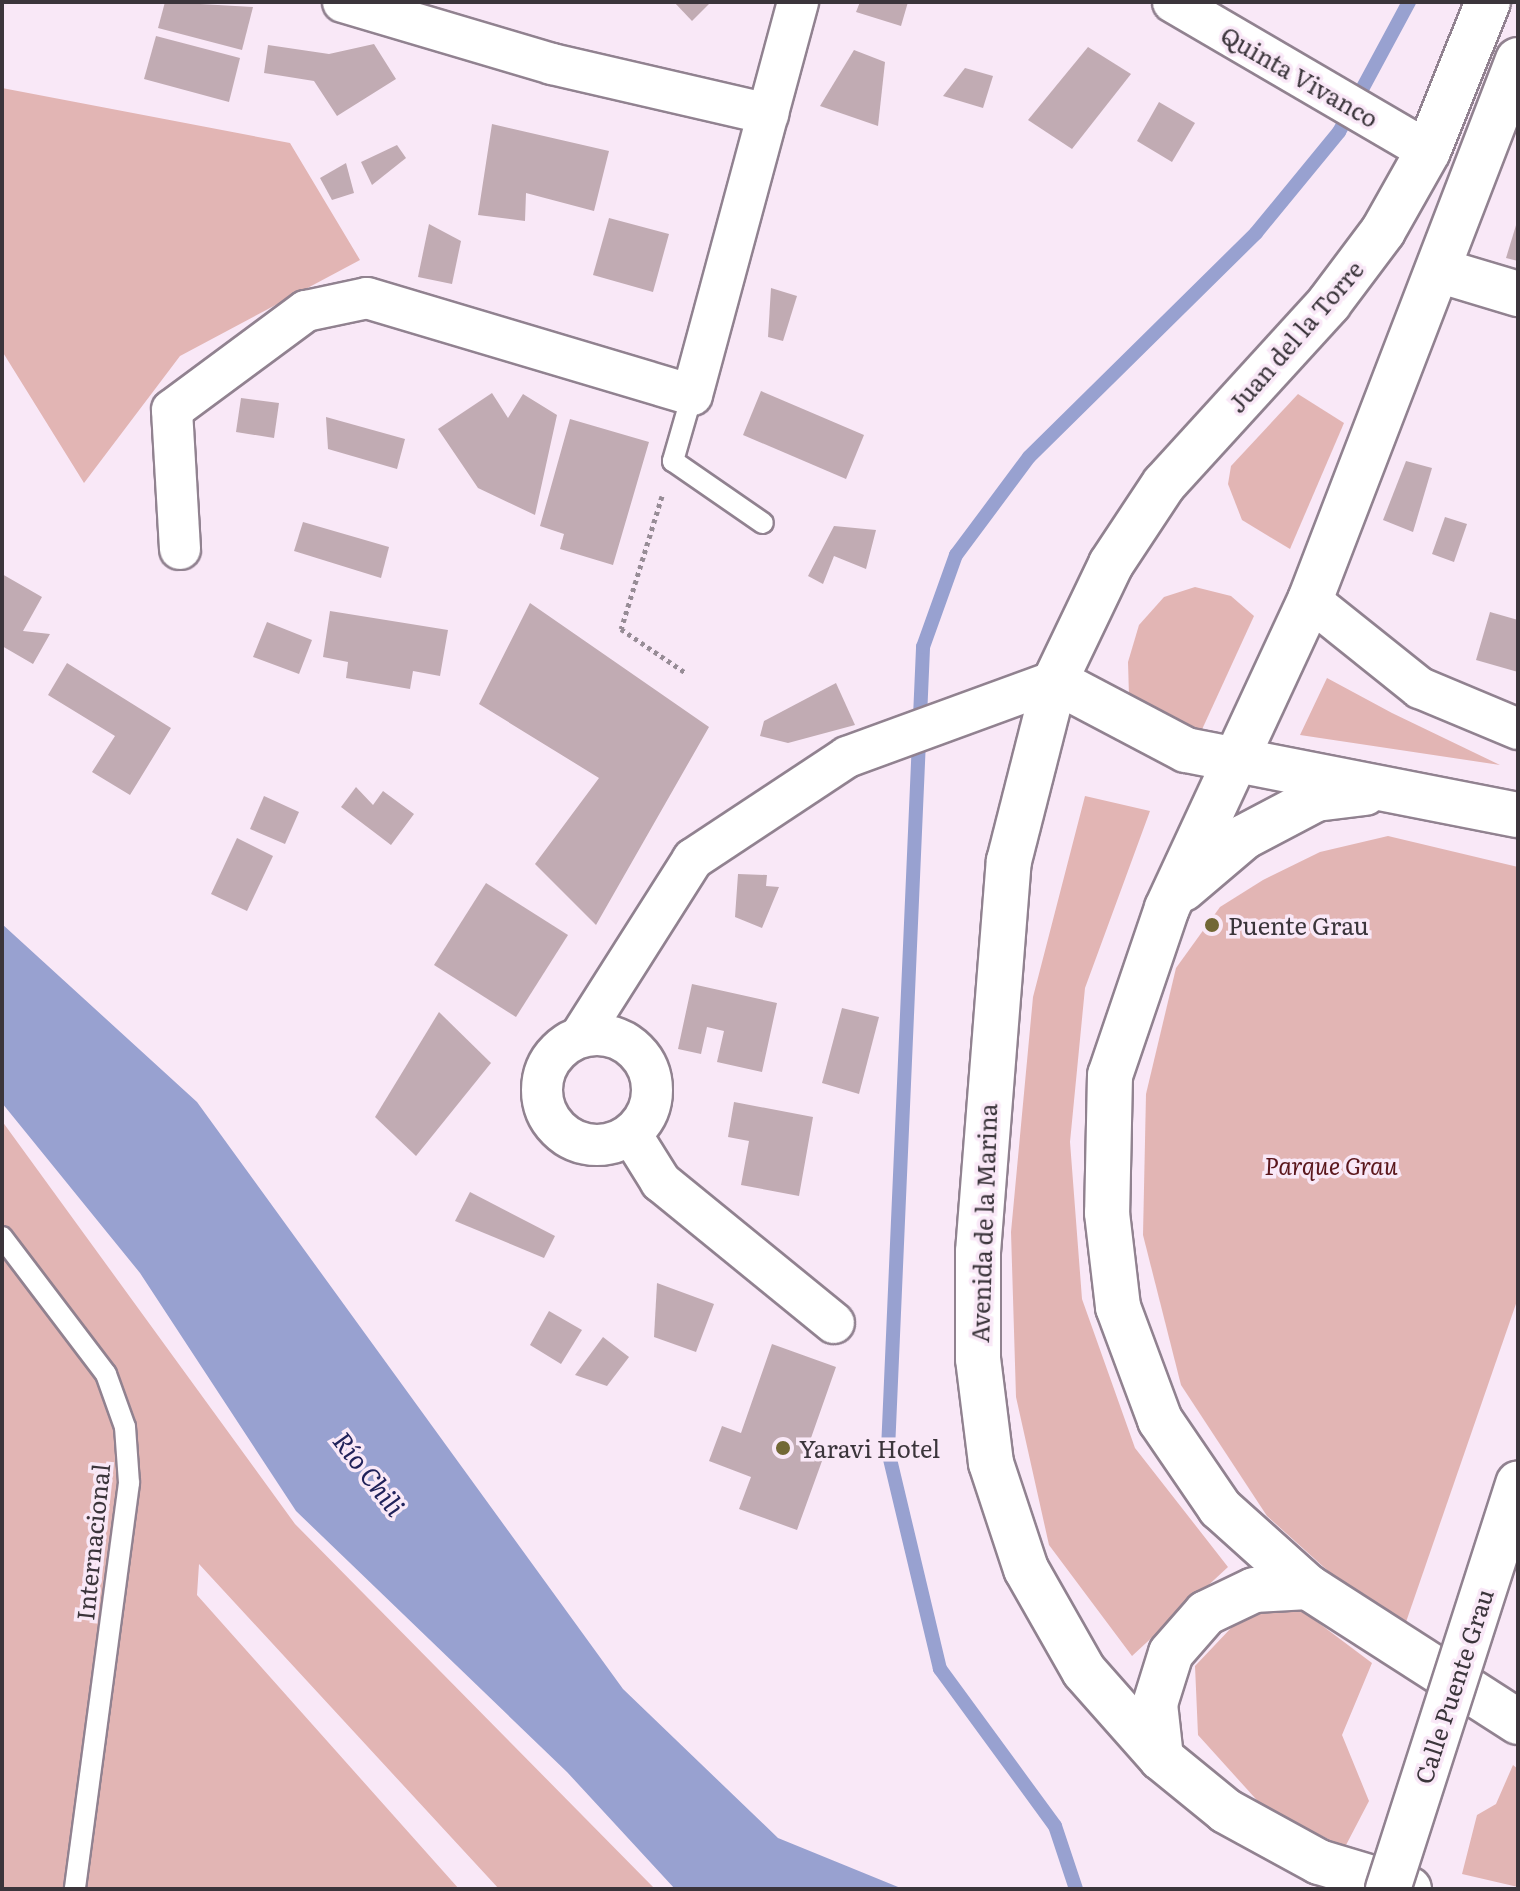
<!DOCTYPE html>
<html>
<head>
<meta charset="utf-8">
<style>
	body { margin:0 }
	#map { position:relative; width:1520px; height:1891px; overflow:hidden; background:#f9e8f7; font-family:Literata,serif }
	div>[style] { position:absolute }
	.green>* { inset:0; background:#e2b5b4 }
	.water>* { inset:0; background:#98a1d0 }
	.stream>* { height:14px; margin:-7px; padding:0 7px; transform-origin:7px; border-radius:7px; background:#98a1d0 }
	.building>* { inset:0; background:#c1abb3 }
	.path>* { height:5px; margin-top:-2.5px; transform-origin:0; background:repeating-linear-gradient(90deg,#978c96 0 4px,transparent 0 8px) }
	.roads { filter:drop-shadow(2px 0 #918290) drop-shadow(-2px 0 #918290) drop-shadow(0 2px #918290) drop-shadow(0 -2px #918290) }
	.lane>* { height:20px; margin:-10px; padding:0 10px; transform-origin:10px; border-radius:10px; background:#fff }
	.street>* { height:40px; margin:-20px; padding:0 20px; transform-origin:20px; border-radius:20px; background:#fff }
	.street>.ring { margin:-20px; padding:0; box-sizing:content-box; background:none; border:40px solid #fff; border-radius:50% }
	.secondary>* { height:44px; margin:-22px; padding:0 22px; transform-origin:22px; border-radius:22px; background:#fff }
	.primary>* { height:44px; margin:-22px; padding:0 22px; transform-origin:22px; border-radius:22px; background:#fff }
	.bridges { filter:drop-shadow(2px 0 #918290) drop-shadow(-2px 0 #918290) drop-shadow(0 2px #918290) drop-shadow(0 -2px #918290) }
	.primary-bridge>* { height:44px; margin:-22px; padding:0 22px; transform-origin:22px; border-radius:22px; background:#fff }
	.dots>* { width:22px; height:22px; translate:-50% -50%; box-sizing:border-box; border:4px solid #f9e8f7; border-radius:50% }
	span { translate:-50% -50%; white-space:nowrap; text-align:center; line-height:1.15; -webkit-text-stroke:7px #f9e8f7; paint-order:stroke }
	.street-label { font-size:24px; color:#3b353b }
	.poi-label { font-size:24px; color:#3b353b }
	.left { translate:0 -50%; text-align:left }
	.park-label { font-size:24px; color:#5b171c; font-style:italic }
	.water-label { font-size:26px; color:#20225a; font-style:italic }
	.frame { position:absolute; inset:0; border:4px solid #3b353b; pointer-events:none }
</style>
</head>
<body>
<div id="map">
	<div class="green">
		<div style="clip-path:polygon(2px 88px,290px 143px,360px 260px,180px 356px,84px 483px,2px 351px)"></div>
		<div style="clip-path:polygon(1298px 394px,1344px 423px,1290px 549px,1242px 520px,1228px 484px,1231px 466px)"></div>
		<div style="clip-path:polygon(1195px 587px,1231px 596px,1254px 616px,1199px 736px,1129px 696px,1128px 662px,1139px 625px,1164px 597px)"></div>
		<div style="clip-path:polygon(1327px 678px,1392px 713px,1500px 765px,1300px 735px)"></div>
		<div style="clip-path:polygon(1085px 796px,1150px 811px,1085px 988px,1070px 1142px,1082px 1299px,1135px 1448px,1228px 1567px,1132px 1656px,1049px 1545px,1016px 1397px,1011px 1232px,1033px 997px)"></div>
		<div style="clip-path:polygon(1388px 836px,1518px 867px,1518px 1298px,1406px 1622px,1347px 1588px,1267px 1516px,1181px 1385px,1143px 1235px,1146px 1094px,1176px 968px,1220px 907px,1263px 880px,1320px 852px)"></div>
		<div style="clip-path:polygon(2px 1121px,295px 1524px,655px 1889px,499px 1889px,199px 1564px,197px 1595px,459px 1889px,2px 1889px)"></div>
		<div style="clip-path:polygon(1296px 1606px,1372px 1663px,1342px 1735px,1369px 1801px,1345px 1847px,1264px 1808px,1198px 1735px,1195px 1666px,1250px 1608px)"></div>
		<div style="clip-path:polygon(1513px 1765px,1518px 1769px,1518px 1887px,1462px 1874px,1477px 1815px,1496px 1804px)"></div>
	</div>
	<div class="water">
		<div style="clip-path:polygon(2px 924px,197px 1102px,623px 1689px,778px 1838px,903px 1889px,675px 1889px,567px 1772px,296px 1511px,140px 1273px,2px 1103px)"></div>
	</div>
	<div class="stream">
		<div style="left:1076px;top:1889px;width:66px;rotate:-108.4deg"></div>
		<div style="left:1055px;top:1826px;width:195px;rotate:-126.2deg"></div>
		<div style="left:940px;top:1669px;width:225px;rotate:-103.4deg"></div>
		<div style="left:888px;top:1450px;width:804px;rotate:-87.5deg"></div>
		<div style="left:923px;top:647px;width:98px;rotate:-70.3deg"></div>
		<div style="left:956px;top:555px;width:122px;rotate:-53.3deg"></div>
		<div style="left:1029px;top:457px;width:319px;rotate:-44.6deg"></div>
		<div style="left:1256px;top:233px;width:131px;rotate:-50.6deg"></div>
		<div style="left:1339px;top:132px;width:148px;rotate:-61.7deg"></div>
	</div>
	<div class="building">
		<div style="clip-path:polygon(165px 2px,253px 7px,242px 50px,158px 28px)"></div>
		<div style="clip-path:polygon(674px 2px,711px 2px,692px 21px)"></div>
		<div style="clip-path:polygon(860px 2px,908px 2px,901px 26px,856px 12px)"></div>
		<div style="clip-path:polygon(156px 36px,240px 58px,229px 102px,144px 79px)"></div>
		<div style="clip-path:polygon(374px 44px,396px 79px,337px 116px,314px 81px,264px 73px,268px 45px,329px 54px)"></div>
		<div style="clip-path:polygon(1088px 47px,1131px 74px,1072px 149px,1028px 120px)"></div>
		<div style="clip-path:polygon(854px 50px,885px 62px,878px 126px,820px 106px)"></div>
		<div style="clip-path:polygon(965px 68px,993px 76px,983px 108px,943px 96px)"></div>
		<div style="clip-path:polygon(1159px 102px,1195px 123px,1172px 162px,1137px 141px)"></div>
		<div style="clip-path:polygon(492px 124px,609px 151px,594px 211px,526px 193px,525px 221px,478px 215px)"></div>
		<div style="clip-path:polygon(397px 145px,406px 158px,372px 185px,361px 162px)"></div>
		<div style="clip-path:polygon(346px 163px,354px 193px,332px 200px,320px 178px)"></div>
		<div style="clip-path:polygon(609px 218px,669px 234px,653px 292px,593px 275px)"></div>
		<div style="clip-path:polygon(1517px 222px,1518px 222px,1518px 261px,1506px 258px)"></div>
		<div style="clip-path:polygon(429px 224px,461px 241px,452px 284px,418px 277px)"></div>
		<div style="clip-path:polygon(771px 288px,797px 296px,783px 341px,768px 337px)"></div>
		<div style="clip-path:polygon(761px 391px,864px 435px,846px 479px,743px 435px)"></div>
		<div style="clip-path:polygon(492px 393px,508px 418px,523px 394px,557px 415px,535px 515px,478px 488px,438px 429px)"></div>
		<div style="clip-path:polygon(241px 398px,279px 403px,274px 438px,236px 432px)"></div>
		<div style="clip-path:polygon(326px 417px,405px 439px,397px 469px,328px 449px)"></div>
		<div style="clip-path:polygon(570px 419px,649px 442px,613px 565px,560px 549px,564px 534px,540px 526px)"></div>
		<div style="clip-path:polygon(1406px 461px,1432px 468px,1413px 532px,1383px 520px)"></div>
		<div style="clip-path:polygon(1445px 517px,1467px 524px,1454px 562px,1432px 554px)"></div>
		<div style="clip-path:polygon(303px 522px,389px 547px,381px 578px,294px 551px)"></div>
		<div style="clip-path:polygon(834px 526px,876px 530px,866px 569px,834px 556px,823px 584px,808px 576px)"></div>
		<div style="clip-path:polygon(2px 574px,42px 597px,23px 631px,50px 634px,33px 664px,2px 646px)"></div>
		<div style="clip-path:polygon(530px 603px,709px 727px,596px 925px,535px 864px,599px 778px,479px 704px)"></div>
		<div style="clip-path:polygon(330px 611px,448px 630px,440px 676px,413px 671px,410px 689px,346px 678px,348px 662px,323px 657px)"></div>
		<div style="clip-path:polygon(1490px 612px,1518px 620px,1518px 672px,1476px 660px)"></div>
		<div style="clip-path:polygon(267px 622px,312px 640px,299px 674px,253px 657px)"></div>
		<div style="clip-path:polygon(67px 663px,171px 728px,130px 795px,92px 772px,115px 736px,48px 695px)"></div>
		<div style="clip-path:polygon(836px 683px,855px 725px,788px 743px,760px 736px,764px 721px)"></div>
		<div style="clip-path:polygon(356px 787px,373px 805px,383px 791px,414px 814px,391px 845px,341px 807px)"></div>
		<div style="clip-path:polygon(264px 796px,299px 812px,285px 844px,250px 829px)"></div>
		<div style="clip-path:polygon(237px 838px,273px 856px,247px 911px,211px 894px)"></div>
		<div style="clip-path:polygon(738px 874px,767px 875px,766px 886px,779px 887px,762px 928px,735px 917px)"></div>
		<div style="clip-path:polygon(486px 883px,568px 935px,516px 1017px,434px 965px)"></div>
		<div style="clip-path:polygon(692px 984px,777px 1003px,762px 1072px,717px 1062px,724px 1031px,707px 1027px,701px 1054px,678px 1049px)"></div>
		<div style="clip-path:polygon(842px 1008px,879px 1017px,859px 1094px,822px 1083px)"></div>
		<div style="clip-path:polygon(439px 1012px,491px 1063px,416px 1156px,375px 1117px)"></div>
		<div style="clip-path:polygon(734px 1102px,813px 1117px,799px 1196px,741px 1185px,749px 1141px,728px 1137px)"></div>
		<div style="clip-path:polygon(470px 1192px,555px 1236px,544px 1258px,455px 1221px)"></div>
		<div style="clip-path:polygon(657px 1283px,714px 1304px,696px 1352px,654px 1337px)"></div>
		<div style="clip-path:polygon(549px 1311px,582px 1330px,561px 1364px,530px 1345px)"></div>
		<div style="clip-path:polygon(603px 1337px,629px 1357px,607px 1386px,575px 1375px)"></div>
		<div style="clip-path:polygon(772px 1344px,836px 1367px,805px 1455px,822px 1461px,797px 1530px,739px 1509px,751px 1477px,709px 1461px,722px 1426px,741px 1433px)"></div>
	</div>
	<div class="path">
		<div style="left:662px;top:496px;width:139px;rotate:107.1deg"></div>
		<div style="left:621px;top:629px;width:78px;rotate:34.1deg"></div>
	</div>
	<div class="roads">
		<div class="lane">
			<div style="left:692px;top:395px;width:69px;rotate:106.1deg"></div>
			<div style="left:673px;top:461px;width:109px;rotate:34.6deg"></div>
			<div style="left:2px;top:1237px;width:172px;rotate:52.8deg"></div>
			<div style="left:106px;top:1374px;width:56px;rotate:70.3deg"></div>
			<div style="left:125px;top:1427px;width:56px;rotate:85.9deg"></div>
			<div style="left:129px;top:1483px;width:410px;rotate:97.6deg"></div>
		</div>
		<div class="street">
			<div style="left:343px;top:2px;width:218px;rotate:16.5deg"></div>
			<div style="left:552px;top:64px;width:222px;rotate:13deg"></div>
			<div style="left:1173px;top:2px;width:295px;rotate:30.3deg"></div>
			<div style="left:180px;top:549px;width:139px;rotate:-93.3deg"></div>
			<div style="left:172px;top:410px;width:167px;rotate:-36.5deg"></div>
			<div style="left:306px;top:311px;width:62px;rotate:-12deg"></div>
			<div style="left:367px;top:298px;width:339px;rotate:16.6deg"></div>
			<div style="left:692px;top:395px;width:407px;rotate:-74.9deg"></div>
			<div style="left:1310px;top:600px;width:141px;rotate:38.7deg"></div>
			<div style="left:1420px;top:688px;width:106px;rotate:22.7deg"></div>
			<div class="ring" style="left:542px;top:1035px;width:70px;height:70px"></div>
			<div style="left:580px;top:1037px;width:211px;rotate:-57.6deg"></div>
			<div style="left:693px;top:859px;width:185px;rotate:-33.5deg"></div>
			<div style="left:847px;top:757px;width:221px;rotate:-20.1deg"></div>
			<div style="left:631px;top:1134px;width:57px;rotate:58deg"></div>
			<div style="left:661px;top:1182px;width:223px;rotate:39.2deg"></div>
		</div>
		<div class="secondary">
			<div style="left:1438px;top:270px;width:84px;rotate:16.7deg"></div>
		</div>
		<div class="primary">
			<div style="left:1518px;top:60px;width:579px;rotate:111.07deg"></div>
			<div style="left:1310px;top:600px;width:340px;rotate:114.9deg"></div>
			<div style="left:1167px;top:908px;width:176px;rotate:108.8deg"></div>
			<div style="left:1110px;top:1075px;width:138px;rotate:91.2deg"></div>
			<div style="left:1107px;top:1213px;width:95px;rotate:83.3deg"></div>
			<div style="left:1118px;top:1307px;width:121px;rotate:69.6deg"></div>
			<div style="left:1160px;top:1420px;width:107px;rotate:55.7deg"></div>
			<div style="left:1220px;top:1508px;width:118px;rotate:41.9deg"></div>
			<div style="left:1308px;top:1587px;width:250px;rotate:32.7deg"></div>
			<div style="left:1055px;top:681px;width:148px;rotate:27.8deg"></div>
			<div style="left:1186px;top:750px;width:338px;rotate:11.1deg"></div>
			<div style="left:1183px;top:889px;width:80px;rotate:-40.4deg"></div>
			<div style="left:1244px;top:837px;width:81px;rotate:-27.8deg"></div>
			<div style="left:1316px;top:799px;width:49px;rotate:-7deg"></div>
			<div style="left:1161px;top:1758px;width:54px;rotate:-96.3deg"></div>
			<div style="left:1155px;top:1704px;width:53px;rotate:-72.6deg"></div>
			<div style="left:1171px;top:1653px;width:53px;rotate:-48.8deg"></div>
			<div style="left:1206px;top:1613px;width:53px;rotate:-25.6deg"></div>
			<div style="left:1254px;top:1590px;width:54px;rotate:-3.2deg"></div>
			<div style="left:1409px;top:1889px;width:94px;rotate:-163.3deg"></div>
			<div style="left:1319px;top:1862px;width:106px;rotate:-151.3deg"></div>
			<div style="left:1226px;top:1811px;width:84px;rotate:-140.8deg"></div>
			<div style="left:1161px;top:1758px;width:116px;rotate:-131.5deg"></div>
			<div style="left:1084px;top:1671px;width:117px;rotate:-119.6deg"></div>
			<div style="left:1026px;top:1569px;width:112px;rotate:-108.3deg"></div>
			<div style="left:991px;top:1463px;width:105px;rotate:-97.1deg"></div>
			<div style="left:978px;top:1359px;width:107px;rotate:-90deg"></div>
			<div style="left:978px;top:1252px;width:392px;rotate:-85.5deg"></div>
			<div style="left:1009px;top:861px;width:186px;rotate:-75.7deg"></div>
			<div style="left:1055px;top:681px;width:130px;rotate:-64.4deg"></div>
			<div style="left:1111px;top:564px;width:96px;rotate:-56.5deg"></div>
			<div style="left:1164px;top:484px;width:245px;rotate:-47.6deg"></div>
			<div style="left:1329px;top:303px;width:90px;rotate:-53.1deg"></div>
			<div style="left:1383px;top:231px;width:92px;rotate:-60.6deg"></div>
			<div style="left:1428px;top:151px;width:161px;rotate:-68.1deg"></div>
		</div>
	</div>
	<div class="bridges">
		<div class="primary-bridge">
			<div style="left:1388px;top:1889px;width:426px;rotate:-72.2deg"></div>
		</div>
	</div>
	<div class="dots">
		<div style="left:1212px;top:925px;background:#726835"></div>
		<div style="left:783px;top:1448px;background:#726835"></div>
	</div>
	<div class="street-label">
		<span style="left:1300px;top:76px;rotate:30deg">Quinta Vivanco</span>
		<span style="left:1295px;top:336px;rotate:-49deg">Juan del la Torre</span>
		<span style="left:983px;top:1223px;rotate:-88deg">Avenida de la Marina</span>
		<span style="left:92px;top:1542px;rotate:-84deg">Internacional</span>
		<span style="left:1453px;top:1686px;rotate:-72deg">Calle Puente Grau</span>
	</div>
	<div class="poi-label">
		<span class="left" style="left:1228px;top:925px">Puente Grau</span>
		<span class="left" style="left:799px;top:1448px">Yaravi Hotel</span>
	</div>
	<div class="park-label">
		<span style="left:1331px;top:1165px">Parque Grau</span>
	</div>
	<div class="water-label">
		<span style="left:370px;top:1473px;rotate:52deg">Río Chili</span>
	</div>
	<div class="frame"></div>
</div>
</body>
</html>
